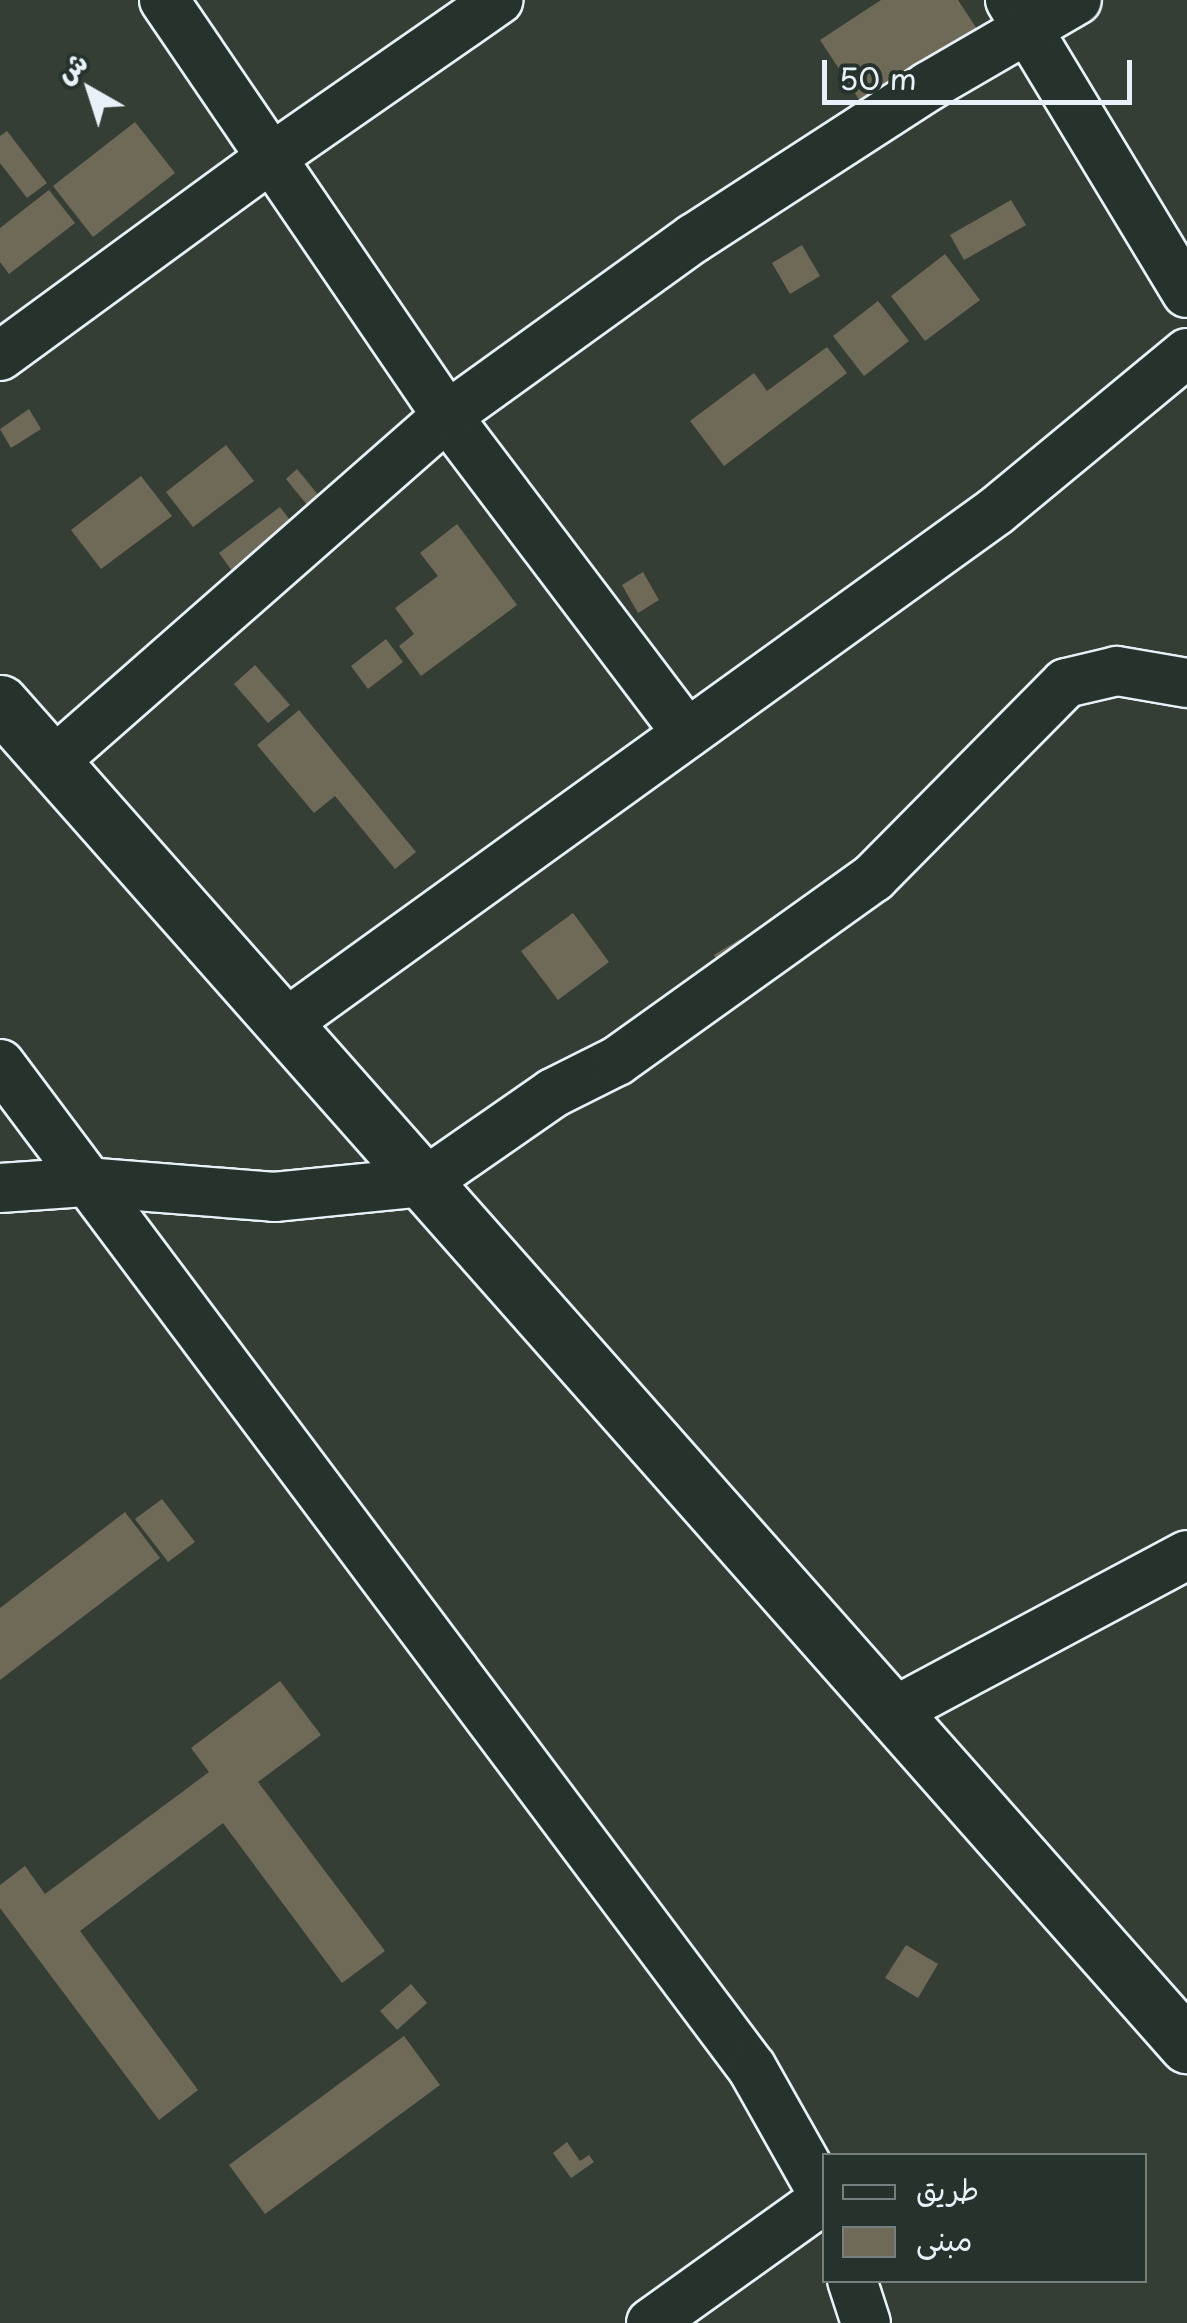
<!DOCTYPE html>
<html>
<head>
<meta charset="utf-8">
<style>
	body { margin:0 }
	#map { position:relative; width:1187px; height:2323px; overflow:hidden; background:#353e35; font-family:"Playpen Sans","Playpen Sans Arabic",sans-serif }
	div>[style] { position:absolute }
	.building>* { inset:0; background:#6f6a57 }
	.roads { filter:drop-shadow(2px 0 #e8f1f8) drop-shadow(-2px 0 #e8f1f8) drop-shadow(0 2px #e8f1f8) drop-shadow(0 -2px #e8f1f8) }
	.minor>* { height:48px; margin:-24px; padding:0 24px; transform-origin:24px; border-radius:24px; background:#26332d }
	.primary>* { height:55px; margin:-27.5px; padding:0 27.5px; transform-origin:27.5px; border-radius:27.5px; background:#26332d }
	span { translate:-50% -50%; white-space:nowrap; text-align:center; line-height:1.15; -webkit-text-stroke:9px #26332d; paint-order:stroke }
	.legend { position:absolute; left:822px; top:2153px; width:325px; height:130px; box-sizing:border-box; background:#26332d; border:2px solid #747f7e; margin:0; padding:12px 18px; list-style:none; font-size:30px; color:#e8f1f8 }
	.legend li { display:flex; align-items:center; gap:20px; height:50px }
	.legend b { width:50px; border:2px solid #747f7e }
	.north { position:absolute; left:40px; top:40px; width:100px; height:100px; -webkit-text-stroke:8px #26332d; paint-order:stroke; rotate:321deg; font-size:28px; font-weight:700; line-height:40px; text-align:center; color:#e8f1f8 }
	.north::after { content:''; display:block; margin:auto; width:35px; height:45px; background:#e8f1f8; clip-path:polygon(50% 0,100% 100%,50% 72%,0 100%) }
	.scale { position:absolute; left:822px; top:60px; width:310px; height:45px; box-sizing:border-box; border:5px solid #e8f1f8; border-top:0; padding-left:12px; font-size:30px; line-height:35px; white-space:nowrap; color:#e8f1f8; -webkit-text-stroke:8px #26332d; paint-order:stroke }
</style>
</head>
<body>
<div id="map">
	<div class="building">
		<div style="clip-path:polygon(881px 0,958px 0,979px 32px,864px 107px,820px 40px)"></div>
		<div style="clip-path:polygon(135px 122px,175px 173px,93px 237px,53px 186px)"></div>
		<div style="clip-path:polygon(7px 131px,47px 183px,27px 198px,0 163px,0 136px)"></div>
		<div style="clip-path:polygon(49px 190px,75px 223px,9px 274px,0 262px,0 228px)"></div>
		<div style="clip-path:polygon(1011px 200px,1026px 225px,964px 260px,950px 235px)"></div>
		<div style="clip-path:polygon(802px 245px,820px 276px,790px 294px,772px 263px)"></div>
		<div style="clip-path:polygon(945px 254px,980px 300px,925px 341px,891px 296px)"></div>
		<div style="clip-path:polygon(878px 301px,909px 341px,864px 376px,833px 336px)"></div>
		<div style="clip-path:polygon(827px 347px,847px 373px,724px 466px,690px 421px,754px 373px,767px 391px)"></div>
		<div style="clip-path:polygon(29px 409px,41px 429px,11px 448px,0 429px)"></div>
		<div style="clip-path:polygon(226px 445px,254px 481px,193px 527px,166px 492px)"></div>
		<div style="clip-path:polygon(297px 469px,333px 513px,321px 522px,286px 479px)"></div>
		<div style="clip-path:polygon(141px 476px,172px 516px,101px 569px,71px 530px)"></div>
		<div style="clip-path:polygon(280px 507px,296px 528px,235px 575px,219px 553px)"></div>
		<div style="clip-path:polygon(457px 524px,517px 605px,421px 676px,399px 646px,414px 634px,395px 608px,438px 576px,420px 553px)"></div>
		<div style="clip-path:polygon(643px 572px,659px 600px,638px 613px,622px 585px)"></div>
		<div style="clip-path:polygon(386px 639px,403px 662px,368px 689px,351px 666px)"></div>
		<div style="clip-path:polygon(255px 665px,290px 705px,268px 723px,234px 684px)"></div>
		<div style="clip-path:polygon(299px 710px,416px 852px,395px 869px,335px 796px,314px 813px,257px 745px)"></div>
		<div style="clip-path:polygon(573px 913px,609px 962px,558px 1000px,521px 951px)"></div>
		<div style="clip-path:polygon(740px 939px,753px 959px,727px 976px,714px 955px)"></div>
		<div style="clip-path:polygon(162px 1499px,195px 1542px,168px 1562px,135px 1519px)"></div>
		<div style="clip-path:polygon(125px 1512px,160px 1558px,0 1680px,0 1608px)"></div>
		<div style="clip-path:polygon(280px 1681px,321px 1735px,258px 1782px,385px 1951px,342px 1983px,223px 1823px,80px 1931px,198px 2090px,159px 2120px,0 1908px,0 1885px,25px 1866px,45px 1894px,209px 1772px,191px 1748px)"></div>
		<div style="clip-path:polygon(906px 1945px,938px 1964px,918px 1998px,885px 1978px)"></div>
		<div style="clip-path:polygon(411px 1984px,427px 2003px,397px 2030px,380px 2011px)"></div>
		<div style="clip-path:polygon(404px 2036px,440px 2085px,265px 2214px,229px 2165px)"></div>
		<div style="clip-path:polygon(567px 2142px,580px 2161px,589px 2155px,594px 2162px,571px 2178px,553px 2153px)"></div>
	</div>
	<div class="roads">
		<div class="minor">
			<div style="left:164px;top:0;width:503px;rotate:55.77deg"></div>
			<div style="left:447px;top:416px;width:398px;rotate:52.9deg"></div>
			<div style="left:1010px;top:0;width:342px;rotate:58.9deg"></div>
			<div style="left:0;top:356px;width:336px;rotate:-36.2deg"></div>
			<div style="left:271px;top:158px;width:277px;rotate:-34.8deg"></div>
			<div style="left:52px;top:763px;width:526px;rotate:-41.3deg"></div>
			<div style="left:447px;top:416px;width:304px;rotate:-35.8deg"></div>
			<div style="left:694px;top:238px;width:280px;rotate:-32.9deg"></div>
			<div style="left:929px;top:86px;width:171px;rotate:-30.2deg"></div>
			<div style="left:286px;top:1023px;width:875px;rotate:-35.8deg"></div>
			<div style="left:996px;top:511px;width:248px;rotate:-39.6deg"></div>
			<div style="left:0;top:1064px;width:1254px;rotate:53.17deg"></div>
			<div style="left:752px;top:2068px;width:147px;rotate:60.6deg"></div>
			<div style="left:0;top:1188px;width:85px;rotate:-4deg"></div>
			<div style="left:85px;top:1182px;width:190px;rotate:4.5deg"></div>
			<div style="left:274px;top:1197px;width:152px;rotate:-5.7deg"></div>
			<div style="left:425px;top:1182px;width:156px;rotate:-34.8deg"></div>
			<div style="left:553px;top:1093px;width:72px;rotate:-26.6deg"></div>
			<div style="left:617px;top:1061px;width:315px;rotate:-35.6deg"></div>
			<div style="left:873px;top:878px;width:274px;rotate:-45.3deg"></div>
			<div style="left:1066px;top:683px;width:52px;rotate:-13.2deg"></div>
			<div style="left:1117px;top:671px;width:71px;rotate:9.7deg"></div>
			<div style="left:893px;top:1712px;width:333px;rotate:-28.1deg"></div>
			<div style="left:852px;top:2280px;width:45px;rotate:72deg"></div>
			<div style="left:651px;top:2323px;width:213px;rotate:-35.6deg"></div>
		</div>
		<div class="primary">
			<div style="left:0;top:703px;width:1792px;rotate:48.51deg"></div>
		</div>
	</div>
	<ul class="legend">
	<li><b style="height:12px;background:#26332d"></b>طريق</li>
	<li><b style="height:28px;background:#6f6a57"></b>مبنى</li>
	</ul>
	<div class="north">ش</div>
	<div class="scale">50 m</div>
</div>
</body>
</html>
